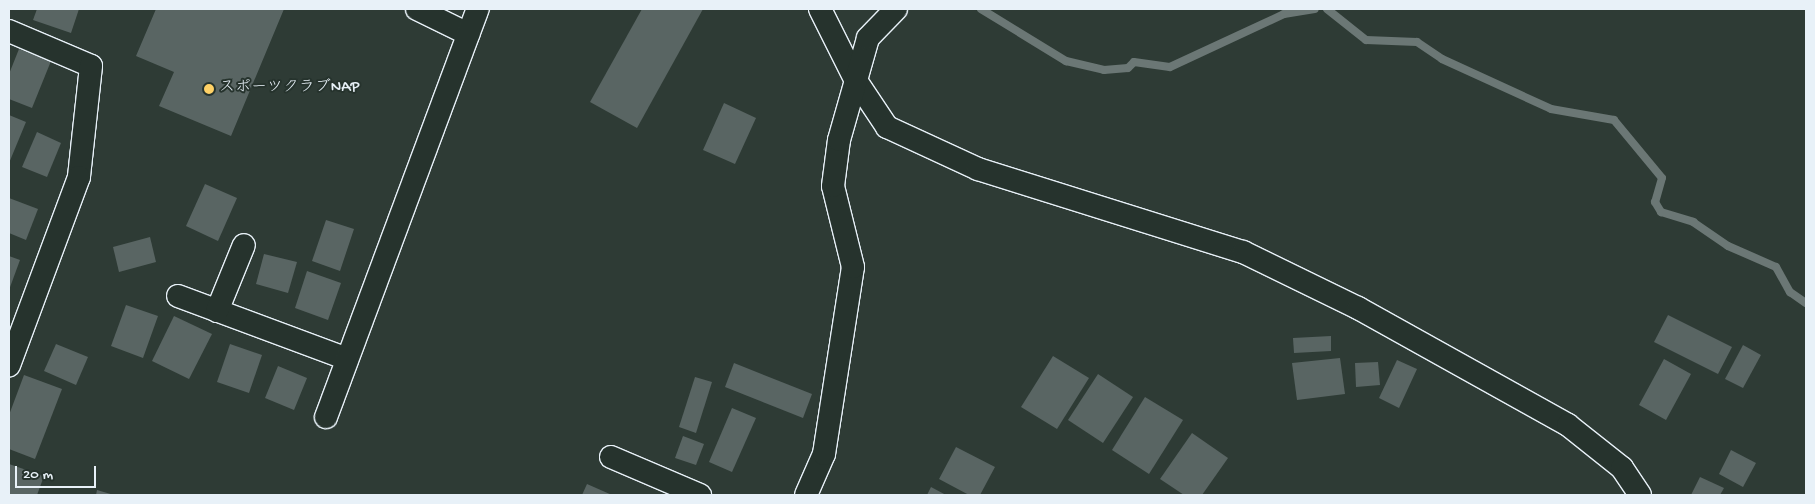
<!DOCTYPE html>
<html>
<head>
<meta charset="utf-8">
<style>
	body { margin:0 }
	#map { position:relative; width:1815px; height:504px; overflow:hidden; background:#2e3b35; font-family:"Gochi Hand","Klee One",sans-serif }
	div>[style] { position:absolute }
	.stream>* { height:8px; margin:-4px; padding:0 4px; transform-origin:4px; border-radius:4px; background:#6b7775 }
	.building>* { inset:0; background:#596563 }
	.roads { filter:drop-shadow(1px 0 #e8f1f8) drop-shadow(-1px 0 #e8f1f8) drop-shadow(0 1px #e8f1f8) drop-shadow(0 -1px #e8f1f8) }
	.street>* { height:22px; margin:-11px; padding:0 11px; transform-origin:11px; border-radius:11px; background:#26332d }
	.dots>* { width:14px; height:14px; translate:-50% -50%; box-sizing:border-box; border:2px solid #26332d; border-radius:50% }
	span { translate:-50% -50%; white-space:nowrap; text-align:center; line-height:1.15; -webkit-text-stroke:4px #26332d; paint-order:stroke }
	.poi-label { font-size:16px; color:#e8f1f8 }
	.left { translate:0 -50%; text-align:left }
	.frame { position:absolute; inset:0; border:10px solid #e8f1f8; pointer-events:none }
	.scale { position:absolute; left:15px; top:466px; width:81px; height:22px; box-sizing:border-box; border:2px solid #e8f1f8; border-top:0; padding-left:6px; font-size:15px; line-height:18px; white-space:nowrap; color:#e8f1f8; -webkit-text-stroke:4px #26332d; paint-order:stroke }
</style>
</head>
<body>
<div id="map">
	<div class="stream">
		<div style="left:981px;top:9px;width:100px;rotate:31.5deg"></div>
		<div style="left:1066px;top:61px;width:39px;rotate:13deg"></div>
		<div style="left:1104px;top:70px;width:24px;rotate:-5deg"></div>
		<div style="left:1128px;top:68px;width:8px;rotate:-45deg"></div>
		<div style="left:1134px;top:62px;width:36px;rotate:8deg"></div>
		<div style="left:1170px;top:67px;width:126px;rotate:-24.9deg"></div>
		<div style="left:1284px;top:14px;width:31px;rotate:-9deg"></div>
		<div style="left:1327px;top:9px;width:50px;rotate:38.5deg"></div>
		<div style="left:1366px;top:40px;width:51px;rotate:2.2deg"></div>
		<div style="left:1417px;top:42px;width:30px;rotate:34deg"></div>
		<div style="left:1442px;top:59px;width:120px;rotate:24.6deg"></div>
		<div style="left:1551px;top:109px;width:64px;rotate:9.9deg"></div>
		<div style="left:1614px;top:120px;width:75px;rotate:50.4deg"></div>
		<div style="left:1662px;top:178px;width:25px;rotate:106deg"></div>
		<div style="left:1655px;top:202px;width:12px;rotate:59deg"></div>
		<div style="left:1661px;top:212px;width:34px;rotate:17deg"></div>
		<div style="left:1693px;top:222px;width:42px;rotate:34.4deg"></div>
		<div style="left:1728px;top:246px;width:52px;rotate:23.6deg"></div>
		<div style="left:1776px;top:267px;width:29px;rotate:61deg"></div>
		<div style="left:1790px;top:292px;width:19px;rotate:35deg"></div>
	</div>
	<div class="building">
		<div style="clip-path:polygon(37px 9px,79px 9px,71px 33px,33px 20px)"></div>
		<div style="clip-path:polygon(156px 9px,284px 9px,231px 136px,159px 106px,174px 72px,136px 56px)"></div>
		<div style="clip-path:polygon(642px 9px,703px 9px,637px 128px,590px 102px)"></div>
		<div style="clip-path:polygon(19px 49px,51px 61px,32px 108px,9px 99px,9px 74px)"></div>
		<div style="clip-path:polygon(724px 103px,756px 118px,735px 164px,703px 150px)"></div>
		<div style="clip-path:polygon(9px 115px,26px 122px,9px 163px)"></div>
		<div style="clip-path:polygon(37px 132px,61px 143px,47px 177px,22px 167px)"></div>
		<div style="clip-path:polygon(205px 184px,237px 198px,218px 241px,186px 226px)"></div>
		<div style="clip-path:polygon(9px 198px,38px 209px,26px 240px,9px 233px)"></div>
		<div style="clip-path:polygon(326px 220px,354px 229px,340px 271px,312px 261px)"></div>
		<div style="clip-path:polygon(150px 237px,156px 262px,119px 272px,113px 247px)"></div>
		<div style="clip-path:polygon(264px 254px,297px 262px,288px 293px,256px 284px)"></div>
		<div style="clip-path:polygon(9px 256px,20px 260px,9px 290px)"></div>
		<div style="clip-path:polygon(307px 271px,341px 283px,328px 320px,295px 308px)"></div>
		<div style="clip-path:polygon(126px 305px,158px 316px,143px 358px,111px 346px)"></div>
		<div style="clip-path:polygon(1668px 315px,1732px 347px,1718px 374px,1654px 342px)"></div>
		<div style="clip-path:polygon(174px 316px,212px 334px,189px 379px,152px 361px)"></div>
		<div style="clip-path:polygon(1331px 336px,1331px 351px,1294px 353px,1293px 338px)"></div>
		<div style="clip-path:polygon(56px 344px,88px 357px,76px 385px,44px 371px)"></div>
		<div style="clip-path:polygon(230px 344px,262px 355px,249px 393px,217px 382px)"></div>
		<div style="clip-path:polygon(1743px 345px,1761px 355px,1743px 388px,1725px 379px)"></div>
		<div style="clip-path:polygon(1053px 356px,1089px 378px,1057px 429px,1021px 407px)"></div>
		<div style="clip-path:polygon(1340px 358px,1345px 394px,1297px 400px,1292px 363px)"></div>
		<div style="clip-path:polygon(1664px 359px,1691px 374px,1666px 420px,1639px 405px)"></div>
		<div style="clip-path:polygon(1397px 360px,1417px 369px,1399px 408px,1379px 398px)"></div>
		<div style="clip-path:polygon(1378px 362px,1380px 385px,1356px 387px,1355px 363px)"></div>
		<div style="clip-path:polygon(734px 363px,812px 394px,803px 418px,725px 387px)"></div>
		<div style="clip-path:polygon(278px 366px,307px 378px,294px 410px,265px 398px)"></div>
		<div style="clip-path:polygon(1098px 374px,1133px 397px,1103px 443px,1068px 420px)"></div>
		<div style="clip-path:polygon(24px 375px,62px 389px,35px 459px,9px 449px,9px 415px)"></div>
		<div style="clip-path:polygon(695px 377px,712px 382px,696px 433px,679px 427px)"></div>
		<div style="clip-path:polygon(1145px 397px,1183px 420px,1149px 474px,1112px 450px)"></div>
		<div style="clip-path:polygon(732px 408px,756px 418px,732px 472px,709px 462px)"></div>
		<div style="clip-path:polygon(1192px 433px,1228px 458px,1202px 495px,1184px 495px,1160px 479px)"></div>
		<div style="clip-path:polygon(683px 436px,704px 444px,696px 465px,675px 458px)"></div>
		<div style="clip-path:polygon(956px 447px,995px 467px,980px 495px,969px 495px,939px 479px)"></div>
		<div style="clip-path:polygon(1731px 450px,1756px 463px,1743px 487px,1719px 474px)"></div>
		<div style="clip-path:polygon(9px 464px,44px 476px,37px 495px,9px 495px)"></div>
		<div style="clip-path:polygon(1700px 477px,1724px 488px,1720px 495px,1691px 495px)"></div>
		<div style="clip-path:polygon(587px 484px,612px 495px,582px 495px)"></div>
		<div style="clip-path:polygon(931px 487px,946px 495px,927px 495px)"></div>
		<div style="clip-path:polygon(97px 490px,114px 495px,96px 495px)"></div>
	</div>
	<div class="roads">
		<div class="street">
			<div style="left:417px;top:9px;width:57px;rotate:26.1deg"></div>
			<div style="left:820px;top:9px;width:78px;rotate:63.4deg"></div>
			<div style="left:855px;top:79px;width:58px;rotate:56.3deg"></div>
			<div style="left:887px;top:127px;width:100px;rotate:24.8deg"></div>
			<div style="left:978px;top:169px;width:278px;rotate:17.4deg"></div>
			<div style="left:1243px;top:252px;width:128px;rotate:26deg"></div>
			<div style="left:1358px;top:308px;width:240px;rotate:29.1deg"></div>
			<div style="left:1568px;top:425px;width:69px;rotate:38.5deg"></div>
			<div style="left:1622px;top:468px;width:32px;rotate:56deg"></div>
			<div style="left:9px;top:31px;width:89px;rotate:23.1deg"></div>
			<div style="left:91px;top:66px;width:112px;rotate:96.2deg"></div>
			<div style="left:79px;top:177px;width:201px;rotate:110.4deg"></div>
			<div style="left:178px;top:296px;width:180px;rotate:20.4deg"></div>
			<div style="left:217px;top:311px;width:71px;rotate:-67.8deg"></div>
			<div style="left:326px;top:417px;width:435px;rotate:-69.6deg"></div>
			<div style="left:611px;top:457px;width:97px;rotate:23.1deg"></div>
			<div style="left:806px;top:495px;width:45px;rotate:-66.3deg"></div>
			<div style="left:824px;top:454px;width:189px;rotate:-81.2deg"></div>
			<div style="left:853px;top:267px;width:83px;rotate:-103.9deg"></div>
			<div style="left:833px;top:186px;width:46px;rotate:-82.6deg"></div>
			<div style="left:839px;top:140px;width:106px;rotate:-74.1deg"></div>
			<div style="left:868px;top:38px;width:40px;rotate:-46deg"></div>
		</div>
	</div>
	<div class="dots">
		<div style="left:209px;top:89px;background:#ffd166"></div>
	</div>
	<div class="poi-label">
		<span class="left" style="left:219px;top:89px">スポーツクラブNAP</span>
	</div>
	<div class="frame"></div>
	<div class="scale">20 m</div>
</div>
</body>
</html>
